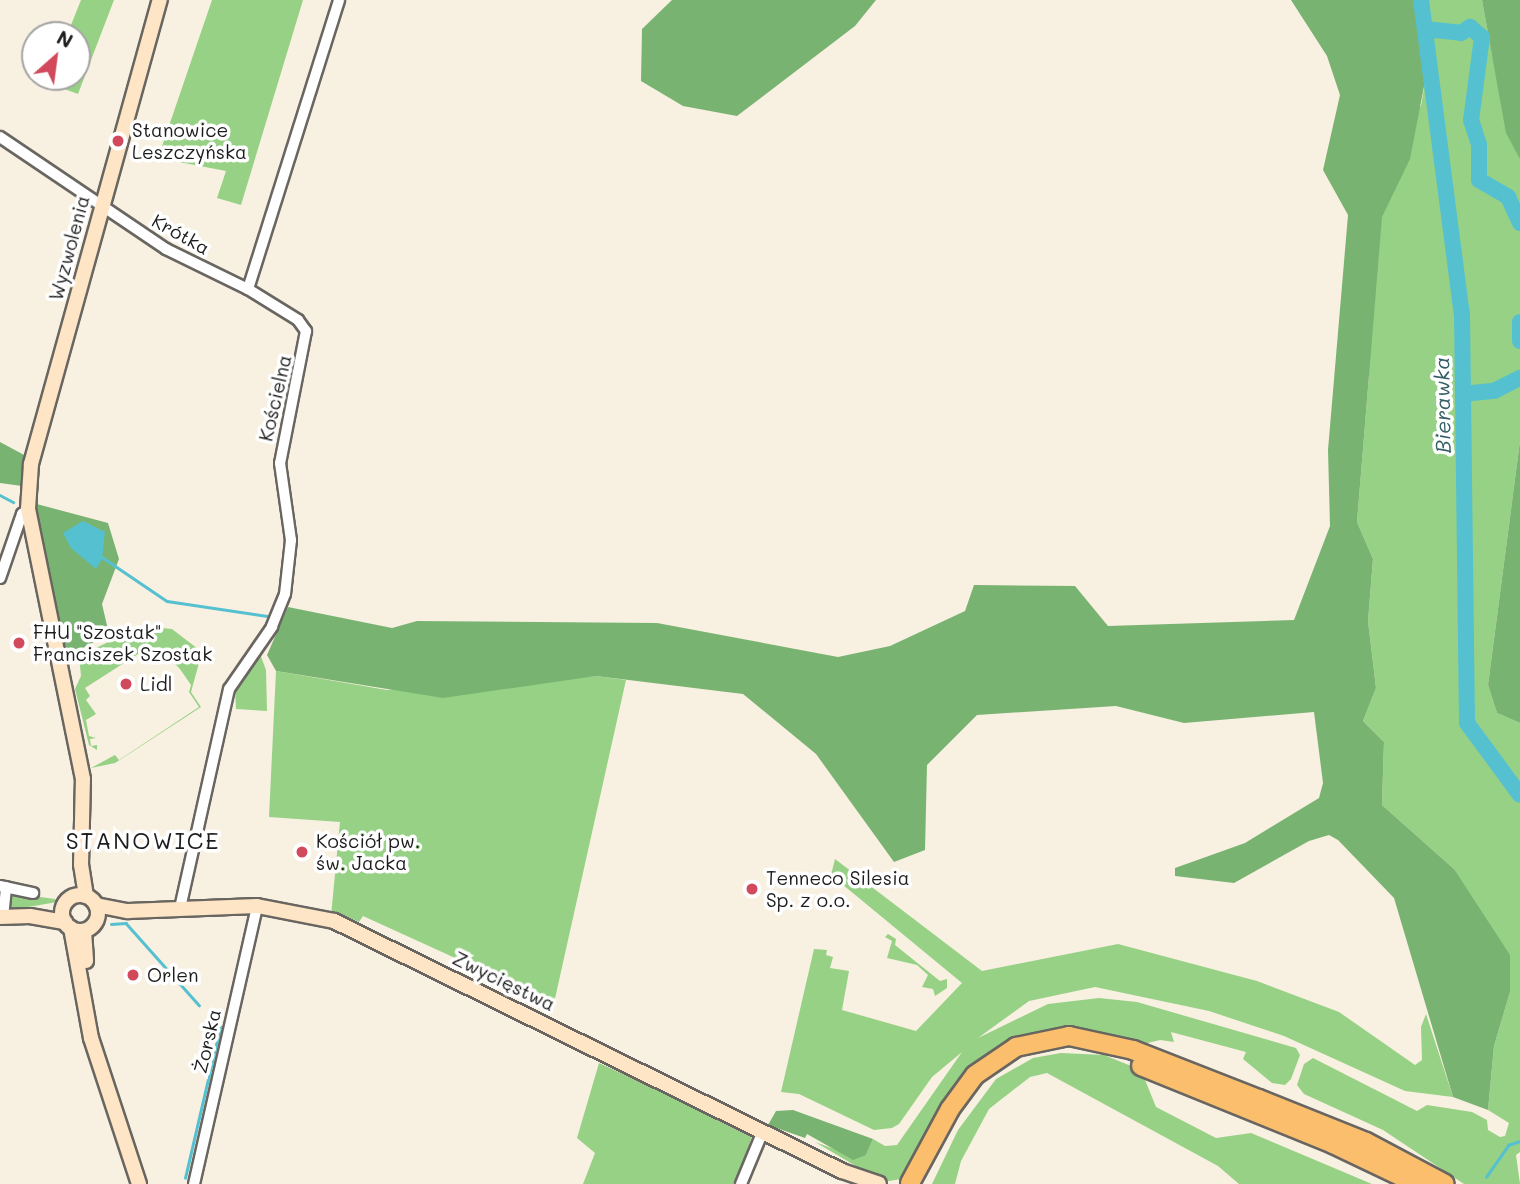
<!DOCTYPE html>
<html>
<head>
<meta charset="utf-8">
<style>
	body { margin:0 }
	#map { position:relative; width:1520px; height:1184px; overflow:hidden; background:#f8f0e1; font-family:Mali,sans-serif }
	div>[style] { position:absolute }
	.green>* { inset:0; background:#97d185 }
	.forest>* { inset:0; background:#79b372 }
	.water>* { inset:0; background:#55c0d0 }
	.stream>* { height:2.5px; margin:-1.25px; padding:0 1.25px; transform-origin:1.25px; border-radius:1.25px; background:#55c0d0 }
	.river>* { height:16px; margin:-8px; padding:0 8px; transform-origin:8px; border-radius:8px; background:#55c0d0 }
	.roads { filter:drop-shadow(2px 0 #696661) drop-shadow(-2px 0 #696661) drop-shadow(0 2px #696661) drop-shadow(0 -2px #696661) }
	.street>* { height:10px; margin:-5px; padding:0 5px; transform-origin:5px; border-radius:5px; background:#fff }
	.secondary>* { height:14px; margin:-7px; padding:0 7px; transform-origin:7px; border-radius:7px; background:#fde5c5 }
	.secondary>.ring { margin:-7px; padding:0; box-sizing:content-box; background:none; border:14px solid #fde5c5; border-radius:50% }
	.highway>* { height:18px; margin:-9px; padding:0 9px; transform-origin:9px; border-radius:9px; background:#fabe6d }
	.dots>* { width:19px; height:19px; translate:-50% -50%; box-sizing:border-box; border:4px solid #fff; border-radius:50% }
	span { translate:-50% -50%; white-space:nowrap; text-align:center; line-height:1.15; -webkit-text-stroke:7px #fff; paint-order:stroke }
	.poi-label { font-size:19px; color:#1c1c1c }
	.left { translate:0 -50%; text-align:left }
	.street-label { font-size:19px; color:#1c1c1c }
	.water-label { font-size:21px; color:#335e64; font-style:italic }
	.quarter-label { font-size:23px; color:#1c1c1c; letter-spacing:2px }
	.north { position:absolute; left:21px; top:21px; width:70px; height:70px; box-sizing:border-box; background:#fff; border:2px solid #a4a4a4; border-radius:50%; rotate:28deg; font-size:19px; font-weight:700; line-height:28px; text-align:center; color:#1c1c1c }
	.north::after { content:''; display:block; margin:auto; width:24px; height:32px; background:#d1495b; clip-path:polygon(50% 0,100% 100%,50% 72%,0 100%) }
</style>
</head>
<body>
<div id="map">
	<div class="green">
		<div style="clip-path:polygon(81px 0,114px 0,78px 94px,48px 83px,51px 77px,77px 77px,77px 35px,67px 35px)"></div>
		<div style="clip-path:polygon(212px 0,303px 0,241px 205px,217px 198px,226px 171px,158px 158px)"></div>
		<div style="clip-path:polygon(1418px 0,1482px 0,1492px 54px,1520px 144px,1520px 441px,1488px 685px,1497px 713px,1520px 723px,1520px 1152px,1516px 1155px,1520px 1184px,1464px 1184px,1383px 1130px,1304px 1094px,1297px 1085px,1304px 1064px,1313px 1058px,1417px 1111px,1427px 1105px,1472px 1112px,1487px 1120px,1488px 1130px,1500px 1137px,1505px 1136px,1509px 1123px,1488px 1110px,1494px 1046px,1510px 992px,1454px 869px,1382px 805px,1384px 742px,1363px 721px,1376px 688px,1368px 621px,1373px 559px,1357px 522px,1369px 375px,1369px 229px,1413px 108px,1421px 106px,1427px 71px)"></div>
		<div style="clip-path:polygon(142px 626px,172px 629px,202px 652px,191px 692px,201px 707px,115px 763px,91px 768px,115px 755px,119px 760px,199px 707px,189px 692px,191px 685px,180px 669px,159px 647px,152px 651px,149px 647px,85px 688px,90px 696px,86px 700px,96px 714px,86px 720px,89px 736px,96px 738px,90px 739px,91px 746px,97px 745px,97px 750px,89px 745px,75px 689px,81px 676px,79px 656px)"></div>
		<div style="clip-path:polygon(259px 651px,266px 670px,267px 711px,236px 709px,235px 689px)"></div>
		<div style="clip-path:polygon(276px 671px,387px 690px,596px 676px,626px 680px,554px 1003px,363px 916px,359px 922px,336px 912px,331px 916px,340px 822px,269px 817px)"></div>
		<div style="clip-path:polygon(835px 859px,982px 971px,1118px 944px,1257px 981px,1339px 1012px,1415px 1065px,1422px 1060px,1421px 1027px,1426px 1014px,1453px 1097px,1405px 1091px,1284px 1036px,1209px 1011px,1095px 987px,1029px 1001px,978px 1038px,1048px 1004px,1099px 998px,1137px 1002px,1296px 1048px,1300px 1055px,1291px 1079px,1285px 1085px,1272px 1083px,1243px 1059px,1246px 1052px,1171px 1032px,1174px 1042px,1160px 1040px,1135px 1046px,1082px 1031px,1008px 1045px,907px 1178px,883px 1182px,815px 1142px,845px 1153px,866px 1155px,873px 1139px,885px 1146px,897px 1145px,962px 1052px,932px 1077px,899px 1124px,892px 1128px,874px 1130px,799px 1094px,781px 1092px,814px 949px,827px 950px,826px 955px,833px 957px,830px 968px,849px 971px,842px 1010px,916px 1031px,962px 983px,831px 875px)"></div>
		<div style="clip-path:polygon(10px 893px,55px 899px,57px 902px,11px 910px)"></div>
		<div style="clip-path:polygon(888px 934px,896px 939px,895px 945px,940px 981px,947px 979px,947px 988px,935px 996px,933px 989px,922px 987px,928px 975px,917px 965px,887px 958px,892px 941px,885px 937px)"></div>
		<div style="clip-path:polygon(1061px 1053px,1104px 1055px,1141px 1070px,1156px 1107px,1216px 1138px,1251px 1133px,1372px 1184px,1239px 1184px,1218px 1166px,1047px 1073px,1030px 1077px,989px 1109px,961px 1161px,955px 1184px,932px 1184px,958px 1130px,996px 1079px,1033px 1058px)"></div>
		<div style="clip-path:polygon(599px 1063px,753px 1133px,736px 1184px,583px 1184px,595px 1153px,577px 1138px)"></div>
	</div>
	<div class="forest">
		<div style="clip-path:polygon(672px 0,876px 0,855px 26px,737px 116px,683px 106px,641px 81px,642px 29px)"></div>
		<div style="clip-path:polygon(1291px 0,1418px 0,1427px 71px,1410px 159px,1382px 217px,1357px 522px,1373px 559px,1368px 621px,1376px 688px,1363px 721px,1384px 742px,1382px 805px,1454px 869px,1510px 955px,1510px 992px,1494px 1046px,1488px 1110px,1453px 1097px,1394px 898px,1338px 840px,1329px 835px,1309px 841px,1234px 883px,1175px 876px,1175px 868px,1245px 843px,1319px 798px,1323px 783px,1314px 712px,1184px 723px,1116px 706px,977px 715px,927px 765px,925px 850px,894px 862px,816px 754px,743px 694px,596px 676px,443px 698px,276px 671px,267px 655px,288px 607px,392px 628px,417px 621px,657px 623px,838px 657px,890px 646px,965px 611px,974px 585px,1075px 586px,1108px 626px,1294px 620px,1330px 526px,1328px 450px,1348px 215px,1323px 170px,1340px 95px,1327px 56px)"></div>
		<div style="clip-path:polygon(1482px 0,1520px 0,1520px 159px,1506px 133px)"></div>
		<div style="clip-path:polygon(1520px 441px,1520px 723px,1497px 713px,1488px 685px)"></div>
		<div style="clip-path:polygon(0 442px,26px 456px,22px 486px,0 483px)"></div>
		<div style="clip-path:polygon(33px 503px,108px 523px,119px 559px,102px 604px,109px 634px,64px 658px)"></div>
		<div style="clip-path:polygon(793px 1110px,873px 1139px,866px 1155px,853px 1160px,807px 1134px,805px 1138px,768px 1125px,776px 1111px)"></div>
	</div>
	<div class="water">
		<div style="clip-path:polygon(83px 521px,105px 532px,102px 559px,96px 569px,71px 548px,63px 533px)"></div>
	</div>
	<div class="stream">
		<div style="left:0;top:495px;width:15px;rotate:28deg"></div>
		<div style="left:102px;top:557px;width:78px;rotate:34.1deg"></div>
		<div style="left:167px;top:601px;width:101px;rotate:8.5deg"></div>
		<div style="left:111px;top:924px;width:15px;rotate:-4deg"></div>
		<div style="left:126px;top:923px;width:110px;rotate:48.3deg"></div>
		<div style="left:1486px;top:1177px;width:39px;rotate:-55deg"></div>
		<div style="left:1508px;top:1145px;width:13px;rotate:-18deg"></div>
		<div style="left:185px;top:1178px;width:155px;rotate:-76.9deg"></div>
		<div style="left:220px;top:1027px;width:16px;rotate:-137deg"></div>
	</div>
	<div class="river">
		<div style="left:1421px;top:0;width:317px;rotate:82.6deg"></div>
		<div style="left:1462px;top:314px;width:409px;rotate:89.3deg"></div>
		<div style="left:1467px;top:723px;width:89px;rotate:53.6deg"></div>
		<div style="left:1425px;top:29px;width:36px;rotate:6deg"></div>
		<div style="left:1461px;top:33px;width:11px;rotate:-34deg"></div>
		<div style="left:1470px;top:27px;width:16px;rotate:40deg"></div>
		<div style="left:1482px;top:37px;width:84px;rotate:97.5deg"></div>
		<div style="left:1471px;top:120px;width:26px;rotate:72deg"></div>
		<div style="left:1479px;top:145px;width:35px;rotate:90deg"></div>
		<div style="left:1479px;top:180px;width:34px;rotate:30deg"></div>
		<div style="left:1508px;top:197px;width:29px;rotate:65deg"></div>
		<div style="left:1520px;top:322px;width:19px;rotate:90deg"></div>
		<div style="left:1463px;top:394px;width:31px;rotate:-6deg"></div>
		<div style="left:1494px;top:391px;width:29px;rotate:-27deg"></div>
	</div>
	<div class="roads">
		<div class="street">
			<div style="left:0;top:137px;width:200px;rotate:34deg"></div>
			<div style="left:166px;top:249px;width:91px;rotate:26deg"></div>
			<div style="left:248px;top:289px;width:59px;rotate:31.8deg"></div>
			<div style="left:298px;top:320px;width:14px;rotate:54deg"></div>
			<div style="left:306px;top:331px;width:135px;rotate:101.1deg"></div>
			<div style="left:280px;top:463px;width:78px;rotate:81.9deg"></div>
			<div style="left:291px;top:540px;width:54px;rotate:96.3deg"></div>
			<div style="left:285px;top:594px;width:35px;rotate:112deg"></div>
			<div style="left:272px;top:627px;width:75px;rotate:124.7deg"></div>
			<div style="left:229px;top:689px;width:224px;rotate:102.6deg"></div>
			<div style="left:248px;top:289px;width:303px;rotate:-72.5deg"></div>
			<div style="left:0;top:578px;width:68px;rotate:-71deg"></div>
			<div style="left:22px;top:514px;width:8px;rotate:-40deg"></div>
			<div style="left:0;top:886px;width:34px;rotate:12deg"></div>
			<div style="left:3px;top:917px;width:30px;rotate:-84deg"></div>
			<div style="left:194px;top:1184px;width:285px;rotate:-77.2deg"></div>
			<div style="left:741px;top:1184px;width:57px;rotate:-67.5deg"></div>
		</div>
		<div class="secondary">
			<div class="ring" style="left:62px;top:895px;width:22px;height:22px"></div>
			<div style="left:86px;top:896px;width:31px;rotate:-99deg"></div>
			<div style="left:81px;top:865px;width:86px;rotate:-88.7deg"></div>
			<div style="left:83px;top:779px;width:276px;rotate:-101.5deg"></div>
			<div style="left:28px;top:509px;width:45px;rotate:-86.2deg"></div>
			<div style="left:31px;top:464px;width:482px;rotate:-74.5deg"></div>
			<div style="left:96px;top:905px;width:33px;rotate:11deg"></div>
			<div style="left:128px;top:911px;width:129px;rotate:-2.2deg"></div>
			<div style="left:257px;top:906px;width:78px;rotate:11deg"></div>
			<div style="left:334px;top:921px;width:566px;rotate:26.2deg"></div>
			<div style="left:842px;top:1171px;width:39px;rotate:19deg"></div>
			<div style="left:0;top:917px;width:30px;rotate:-2deg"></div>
			<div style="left:30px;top:916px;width:36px;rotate:10deg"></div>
			<div style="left:71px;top:928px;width:112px;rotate:79.7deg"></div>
			<div style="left:91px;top:1038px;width:154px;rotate:71.8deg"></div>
			<div style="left:84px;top:931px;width:30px;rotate:86deg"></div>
		</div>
		<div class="highway">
			<div style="left:1141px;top:1066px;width:207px;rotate:22.1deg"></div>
			<div style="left:1333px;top:1144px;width:93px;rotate:25.5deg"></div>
			<div style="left:910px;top:1183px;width:84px;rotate:-61.6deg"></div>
			<div style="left:950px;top:1109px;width:42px;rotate:-53.7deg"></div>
			<div style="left:975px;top:1075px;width:50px;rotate:-34.3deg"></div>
			<div style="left:1016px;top:1047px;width:54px;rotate:-11.7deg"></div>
			<div style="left:1069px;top:1036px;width:66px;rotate:12.3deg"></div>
			<div style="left:1133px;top:1050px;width:135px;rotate:21.3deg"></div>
			<div style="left:1259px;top:1099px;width:115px;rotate:21.9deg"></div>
			<div style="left:1366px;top:1142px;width:89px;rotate:28deg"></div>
		</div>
	</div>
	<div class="dots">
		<div style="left:118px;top:141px;background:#d1495b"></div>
		<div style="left:19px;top:643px;background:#d1495b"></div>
		<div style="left:126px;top:684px;background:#d1495b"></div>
		<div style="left:302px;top:852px;background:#d1495b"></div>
		<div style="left:752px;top:889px;background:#d1495b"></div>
		<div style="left:133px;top:975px;background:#d1495b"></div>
	</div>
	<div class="poi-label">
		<span class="left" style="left:132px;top:141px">Stanowice<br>Leszczyńska</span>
		<span class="left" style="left:33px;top:643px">FHU "Szostak"<br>Franciszek Szostak</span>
		<span class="left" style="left:140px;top:684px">Lidl</span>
		<span class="left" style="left:316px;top:852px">Kościół pw.<br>św. Jacka</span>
		<span class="left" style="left:766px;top:889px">Tenneco Silesia<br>Sp. z o.o.</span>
		<span class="left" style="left:147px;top:975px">Orlen</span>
	</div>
	<div class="street-label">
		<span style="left:181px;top:234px;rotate:29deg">Krótka</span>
		<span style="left:69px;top:248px;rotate:-75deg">Wyzwolenia</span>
		<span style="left:275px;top:398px;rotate:-77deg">Kościelna</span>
		<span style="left:504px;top:981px;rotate:26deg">Zwycięstwa</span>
		<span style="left:207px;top:1041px;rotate:-77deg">Żorska</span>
	</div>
	<div class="water-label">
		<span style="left:1442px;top:405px;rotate:-91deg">Bierawka</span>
	</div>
	<div class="quarter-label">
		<span style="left:143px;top:840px">STANOWICE</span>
	</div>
	<div class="north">N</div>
</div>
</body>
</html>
